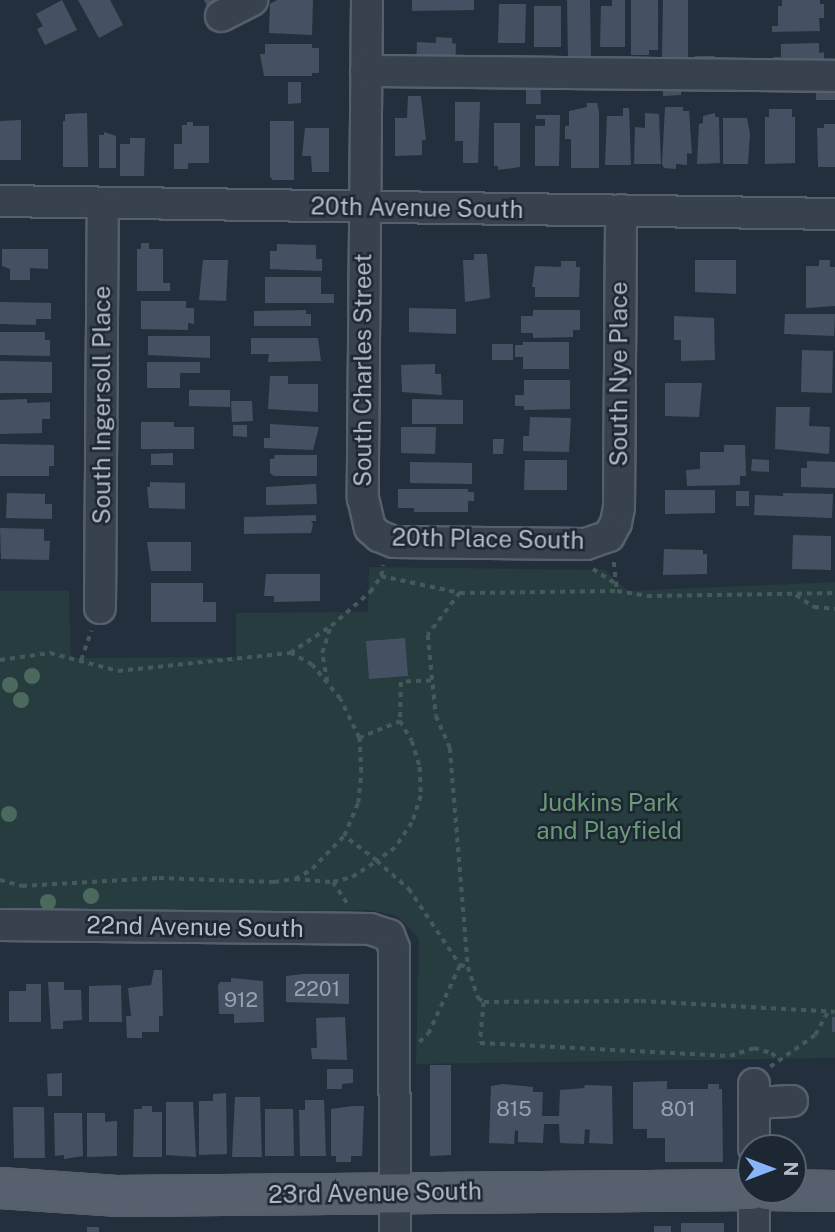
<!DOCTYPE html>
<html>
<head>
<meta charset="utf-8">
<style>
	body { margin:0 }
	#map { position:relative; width:835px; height:1232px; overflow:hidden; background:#242f3e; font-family:"Public Sans",sans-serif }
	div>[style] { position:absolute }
	.green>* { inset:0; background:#263c3f }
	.building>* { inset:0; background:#455162 }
	.path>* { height:3.5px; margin-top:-1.75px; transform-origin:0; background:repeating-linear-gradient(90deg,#44595c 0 5px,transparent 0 10px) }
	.roads { filter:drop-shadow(2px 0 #565f6c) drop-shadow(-2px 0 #565f6c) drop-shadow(0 2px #565f6c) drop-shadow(0 -2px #565f6c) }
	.minor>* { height:30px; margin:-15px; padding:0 15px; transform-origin:15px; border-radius:15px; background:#38414e }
	.major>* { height:38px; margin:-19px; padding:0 19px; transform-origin:19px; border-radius:19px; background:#56606e }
	.trees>* { width:16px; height:16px; margin:-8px; border-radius:50%; background:#4b6a5d }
	span { translate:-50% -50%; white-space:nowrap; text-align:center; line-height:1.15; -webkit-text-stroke:5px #1d2633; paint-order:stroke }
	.number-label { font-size:21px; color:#98a1af }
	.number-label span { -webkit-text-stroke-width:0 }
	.street-label { font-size:24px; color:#b4bcc9 }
	.park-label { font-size:24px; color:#6b9a76 }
	.north { position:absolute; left:737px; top:1134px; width:70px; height:70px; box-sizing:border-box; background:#1d2633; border:2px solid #59626f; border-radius:50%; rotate:90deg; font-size:19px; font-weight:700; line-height:28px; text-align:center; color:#b4bcc9 }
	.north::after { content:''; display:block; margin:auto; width:24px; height:32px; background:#8ab4f8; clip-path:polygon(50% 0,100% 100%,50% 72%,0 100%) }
</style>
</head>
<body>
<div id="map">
	<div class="green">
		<div style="clip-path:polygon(369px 567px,605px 570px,628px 591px,835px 582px,835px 1058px,416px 1064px,419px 939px,398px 916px,370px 910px,0 914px,0 591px,69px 591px,71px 658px,236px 657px,236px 613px,368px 612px)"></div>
	</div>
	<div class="building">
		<div style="clip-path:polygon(62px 0,77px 30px,45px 45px,37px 29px,43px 26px,36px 14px)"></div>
		<div style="clip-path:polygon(78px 0,110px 0,123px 25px,99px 38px)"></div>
		<div style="clip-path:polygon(204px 0,223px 0,211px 14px)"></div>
		<div style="clip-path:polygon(277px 0,313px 0,312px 35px,269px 33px,270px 4px)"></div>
		<div style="clip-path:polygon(412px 0,474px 0,474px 10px,412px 11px)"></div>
		<div style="clip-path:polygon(567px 0,590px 0,591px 57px,568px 58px)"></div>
		<div style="clip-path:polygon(612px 0,625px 0,625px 47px,600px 47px,601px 6px,612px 6px)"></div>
		<div style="clip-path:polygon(631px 0,658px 0,658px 50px,649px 50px,649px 55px,631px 55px)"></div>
		<div style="clip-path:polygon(663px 0,688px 0,688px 58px,662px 57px)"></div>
		<div style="clip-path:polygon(782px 0,820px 0,820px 4px,824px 4px,824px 18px,819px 18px,820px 31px,772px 32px,772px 26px,778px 26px,778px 6px,782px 6px)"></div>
		<div style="clip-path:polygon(499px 4px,526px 4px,525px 43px,498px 43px)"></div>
		<div style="clip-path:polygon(534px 6px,561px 6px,561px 47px,534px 47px)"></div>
		<div style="clip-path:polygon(436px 37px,452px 38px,452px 43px,456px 44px,455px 71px,416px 70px,417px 42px,436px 43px)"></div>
		<div style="clip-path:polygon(819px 43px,819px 53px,824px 52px,824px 64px,775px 67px,774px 57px,781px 57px,781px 44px)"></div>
		<div style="clip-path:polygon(265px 44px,312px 44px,312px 48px,319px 48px,319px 73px,312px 73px,312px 76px,264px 76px,260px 54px,265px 54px)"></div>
		<div style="clip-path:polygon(695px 56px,715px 56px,715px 69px,695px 70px)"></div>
		<div style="clip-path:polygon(526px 81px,540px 81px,541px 104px,526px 104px)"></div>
		<div style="clip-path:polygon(288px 82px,301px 82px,301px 103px,288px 104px)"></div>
		<div style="clip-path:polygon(681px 84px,681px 95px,663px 96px,663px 85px)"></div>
		<div style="clip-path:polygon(816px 86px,835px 87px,835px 100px,816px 100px)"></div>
		<div style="clip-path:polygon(408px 96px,421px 96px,426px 140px,422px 140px,422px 155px,395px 156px,395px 118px,407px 118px)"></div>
		<div style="clip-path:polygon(455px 102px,480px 102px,478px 163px,463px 163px,463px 141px,455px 141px)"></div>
		<div style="clip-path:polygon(587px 103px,597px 103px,599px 111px,599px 168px,571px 168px,571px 139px,565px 139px,565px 126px,569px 126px,569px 111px,587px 107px)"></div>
		<div style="clip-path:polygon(665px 107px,683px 107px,683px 111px,689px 111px,692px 154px,687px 153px,687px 165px,676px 164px,676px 169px,664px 168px,662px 164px)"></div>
		<div style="clip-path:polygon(623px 108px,629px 108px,631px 165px,605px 165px,607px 116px,623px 116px)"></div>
		<div style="clip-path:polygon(769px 109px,792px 109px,792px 117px,795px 117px,795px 163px,765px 164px,765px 117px,769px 117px)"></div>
		<div style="clip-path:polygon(87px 113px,88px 167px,63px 167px,63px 121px,65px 121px,65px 114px)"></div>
		<div style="clip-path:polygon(645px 113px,659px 114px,661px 164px,634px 164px,635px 127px,645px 128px)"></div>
		<div style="clip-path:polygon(715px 113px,715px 117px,719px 117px,720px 163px,697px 164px,699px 124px,703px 123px,703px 116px)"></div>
		<div style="clip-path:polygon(536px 115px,560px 115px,559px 166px,535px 166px,535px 126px,545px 126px,545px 119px,536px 119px)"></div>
		<div style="clip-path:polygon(723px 118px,747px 118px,750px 134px,748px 164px,723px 164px)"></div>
		<div style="clip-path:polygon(21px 120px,21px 160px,0 160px,0 121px)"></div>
		<div style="clip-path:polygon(270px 121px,294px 121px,294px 180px,273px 180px,270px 177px)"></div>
		<div style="clip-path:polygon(187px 122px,193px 122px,193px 126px,209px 126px,209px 163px,188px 163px,188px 169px,174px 169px,174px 144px,182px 144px,182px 125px,187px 125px)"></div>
		<div style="clip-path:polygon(494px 123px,520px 123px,520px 167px,498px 170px,498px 166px,494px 166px)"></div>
		<div style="clip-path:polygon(824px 124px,835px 124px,835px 167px,818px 167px,817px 128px,824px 128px)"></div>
		<div style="clip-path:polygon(305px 128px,329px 128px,329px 172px,312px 172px,311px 156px,302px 156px)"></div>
		<div style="clip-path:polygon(104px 132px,116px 136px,116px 168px,99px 168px,99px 135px,104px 135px)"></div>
		<div style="clip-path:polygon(130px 138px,145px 138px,144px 176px,120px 176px,120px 144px,130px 144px)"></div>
		<div style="clip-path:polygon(141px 243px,149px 243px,149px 249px,163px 249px,163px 283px,170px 283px,170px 291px,137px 291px,137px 249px,141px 249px)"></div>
		<div style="clip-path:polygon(277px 244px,316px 245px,316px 259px,322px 259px,322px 271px,270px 269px,270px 251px,277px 251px)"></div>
		<div style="clip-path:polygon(2px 249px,48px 249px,48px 269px,30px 268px,30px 280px,10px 280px,10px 269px,2px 266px)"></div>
		<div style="clip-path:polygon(474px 254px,487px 254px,490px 298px,465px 302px,463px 260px,474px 260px)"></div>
		<div style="clip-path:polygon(203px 260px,228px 260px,226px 301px,199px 300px)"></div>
		<div style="clip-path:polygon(695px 260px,736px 260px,736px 294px,695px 292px)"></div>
		<div style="clip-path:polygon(819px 260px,830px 260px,830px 267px,835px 267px,835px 306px,806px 308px,806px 266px,819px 266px)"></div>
		<div style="clip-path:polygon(561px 261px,576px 261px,576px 267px,580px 267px,579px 297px,535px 297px,535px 287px,532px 287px,535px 266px,561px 267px)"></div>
		<div style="clip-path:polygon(265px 277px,321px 277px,321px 294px,334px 294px,334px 303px,265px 303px)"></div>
		<div style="clip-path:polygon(141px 301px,186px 301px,186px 308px,194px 308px,194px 324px,188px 323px,188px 330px,141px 329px)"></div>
		<div style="clip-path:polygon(0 302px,51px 303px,51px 319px,36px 319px,36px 325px,0 324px)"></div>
		<div style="clip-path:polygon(409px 308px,456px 309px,456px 334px,409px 332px)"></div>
		<div style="clip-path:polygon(306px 310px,306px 314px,311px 314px,311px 326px,254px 326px,254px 311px)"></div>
		<div style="clip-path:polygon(533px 310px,580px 310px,580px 330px,573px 330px,573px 337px,533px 338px,533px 333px,521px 333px,521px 316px,533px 316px)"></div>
		<div style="clip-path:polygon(785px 314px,835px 314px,834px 336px,784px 334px)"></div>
		<div style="clip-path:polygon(674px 316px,714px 318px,715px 360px,681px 361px,681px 340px,674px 340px)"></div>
		<div style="clip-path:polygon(0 332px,45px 332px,45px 340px,50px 340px,50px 356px,0 355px)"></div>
		<div style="clip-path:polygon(148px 336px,210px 336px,210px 358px,148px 355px)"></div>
		<div style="clip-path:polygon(251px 338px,318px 338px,321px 361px,268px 362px,269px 354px,251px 354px)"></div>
		<div style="clip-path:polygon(523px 342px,569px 342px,569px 369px,523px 369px,523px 357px,515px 357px,515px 345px,523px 345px)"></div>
		<div style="clip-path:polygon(492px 344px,513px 344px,513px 360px,492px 360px)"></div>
		<div style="clip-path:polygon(802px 350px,833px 351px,832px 393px,801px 392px)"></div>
		<div style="clip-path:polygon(0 361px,52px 362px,52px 393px,0 393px)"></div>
		<div style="clip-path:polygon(147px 362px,200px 362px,200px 373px,180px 373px,180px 388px,147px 388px)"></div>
		<div style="clip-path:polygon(435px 364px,435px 374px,441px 374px,442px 395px,402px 392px,401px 365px)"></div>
		<div style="clip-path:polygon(270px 376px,288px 376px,288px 384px,318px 384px,318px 412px,268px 409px)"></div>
		<div style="clip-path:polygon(524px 380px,570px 380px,570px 409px,524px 410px,524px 406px,515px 406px,515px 395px,524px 395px)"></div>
		<div style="clip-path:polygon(665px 383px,702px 383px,699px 417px,665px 416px)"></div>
		<div style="clip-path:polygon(189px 390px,230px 390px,230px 407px,189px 406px)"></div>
		<div style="clip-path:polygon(27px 399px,27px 403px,50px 402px,50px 419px,42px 419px,42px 433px,0 434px,0 400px)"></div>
		<div style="clip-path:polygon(412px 399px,463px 400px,463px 424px,412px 424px)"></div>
		<div style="clip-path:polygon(231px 401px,252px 401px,253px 421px,232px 422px)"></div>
		<div style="clip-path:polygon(776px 407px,810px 407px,809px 426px,830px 427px,829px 454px,775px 449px)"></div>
		<div style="clip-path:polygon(530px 417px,571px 418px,569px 452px,523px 451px,523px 436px,529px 436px)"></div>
		<div style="clip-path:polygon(141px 422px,174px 422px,174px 427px,194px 427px,194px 449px,141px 449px)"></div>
		<div style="clip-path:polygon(270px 424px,319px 427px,313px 450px,264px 448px,264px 438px,270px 438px)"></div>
		<div style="clip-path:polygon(233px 425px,247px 425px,247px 437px,233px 436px)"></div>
		<div style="clip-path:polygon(401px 427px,436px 427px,435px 454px,401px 453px)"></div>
		<div style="clip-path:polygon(493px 439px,504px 439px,503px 454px,493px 454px)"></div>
		<div style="clip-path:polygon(0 444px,54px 445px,54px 466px,49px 466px,49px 476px,0 476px)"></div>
		<div style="clip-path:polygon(724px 445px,745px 445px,746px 476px,740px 476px,740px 485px,687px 486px,686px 470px,700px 469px,700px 452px,724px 452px)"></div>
		<div style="clip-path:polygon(173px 453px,173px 465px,151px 465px,151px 454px)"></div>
		<div style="clip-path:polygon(275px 455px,317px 455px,317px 476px,274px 476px,270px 473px,270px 459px,274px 459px)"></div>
		<div style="clip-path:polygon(752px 459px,769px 460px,769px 472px,751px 471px)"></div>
		<div style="clip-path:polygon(525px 460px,567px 460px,567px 490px,524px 490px)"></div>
		<div style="clip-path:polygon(807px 461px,835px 462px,835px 488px,801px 487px,801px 468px,807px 468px)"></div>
		<div style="clip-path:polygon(410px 462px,472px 463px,472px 484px,410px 483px)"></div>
		<div style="clip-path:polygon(150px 482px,185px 483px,185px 509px,149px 508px,147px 487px,150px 487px)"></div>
		<div style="clip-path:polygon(316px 484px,317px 504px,266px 505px,266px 487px)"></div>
		<div style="clip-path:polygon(398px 489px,468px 489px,468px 492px,474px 492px,474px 501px,468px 501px,468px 512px,414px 512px,414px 508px,398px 508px)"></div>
		<div style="clip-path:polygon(665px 490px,715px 490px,715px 513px,665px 514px)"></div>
		<div style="clip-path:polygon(736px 491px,749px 491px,749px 506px,736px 506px)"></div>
		<div style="clip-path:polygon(7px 493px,45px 494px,45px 504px,52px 504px,52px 519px,6px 518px)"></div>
		<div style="clip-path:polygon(783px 493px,833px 494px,832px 518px,754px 515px,755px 495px,783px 496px)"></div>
		<div style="clip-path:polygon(316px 515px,316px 521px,311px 521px,313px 524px,311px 533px,244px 534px,244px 517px)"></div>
		<div style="clip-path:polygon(0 528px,44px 529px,44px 541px,50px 541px,49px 560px,1px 559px)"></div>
		<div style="clip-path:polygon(793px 535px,831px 536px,831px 570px,792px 569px)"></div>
		<div style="clip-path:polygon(147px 542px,191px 542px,191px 571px,151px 571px)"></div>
		<div style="clip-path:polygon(664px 549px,703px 550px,703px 554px,707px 554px,707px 574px,663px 575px)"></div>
		<div style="clip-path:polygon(266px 574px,320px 574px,320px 601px,274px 602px,274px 596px,264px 596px)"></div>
		<div style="clip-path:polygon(151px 583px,203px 583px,203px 602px,216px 602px,216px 622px,151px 622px)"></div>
		<div style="clip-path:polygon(405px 638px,408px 676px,369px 679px,366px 641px)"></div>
		<div style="clip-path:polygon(154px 970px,162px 970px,163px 1016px,159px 1016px,159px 1032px,142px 1032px,142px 1038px,127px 1038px,126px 1016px,131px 1016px,128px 988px,151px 985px)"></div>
		<div style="clip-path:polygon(303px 974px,349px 974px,349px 1004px,286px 1002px,286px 976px)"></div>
		<div style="clip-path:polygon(231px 978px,263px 981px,264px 1022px,234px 1023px,234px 1014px,219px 1014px,218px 986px,220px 982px,231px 982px)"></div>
		<div style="clip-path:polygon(48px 982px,64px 982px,64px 990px,81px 990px,82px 1020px,63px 1021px,63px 1029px,51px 1029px)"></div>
		<div style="clip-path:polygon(26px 984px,41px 984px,41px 1022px,9px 1022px,9px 991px,26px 991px)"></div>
		<div style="clip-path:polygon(121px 985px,122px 1022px,89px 1022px,89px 986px)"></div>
		<div style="clip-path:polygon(345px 1017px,347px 1060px,312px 1059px,311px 1048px,317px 1048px,316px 1018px)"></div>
		<div style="clip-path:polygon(832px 1017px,835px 1017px,835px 1032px,832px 1032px)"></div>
		<div style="clip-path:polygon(430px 1065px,451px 1065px,451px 1155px,430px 1156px)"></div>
		<div style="clip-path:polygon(327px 1069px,353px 1069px,353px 1083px,342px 1084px,342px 1089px,327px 1089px)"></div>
		<div style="clip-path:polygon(62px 1073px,62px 1096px,48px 1096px,47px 1074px)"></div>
		<div style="clip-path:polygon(667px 1081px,667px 1089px,708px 1089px,708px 1084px,719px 1084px,719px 1089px,722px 1089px,723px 1162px,665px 1162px,665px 1138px,647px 1138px,647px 1129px,633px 1129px,633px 1082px)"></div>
		<div style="clip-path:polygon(503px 1084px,533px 1087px,533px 1092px,543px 1092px,542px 1116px,559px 1116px,560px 1090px,584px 1088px,585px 1085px,612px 1086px,613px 1144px,589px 1143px,590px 1130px,585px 1129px,584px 1144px,560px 1143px,559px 1124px,544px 1124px,543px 1143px,518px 1142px,518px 1131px,515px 1130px,514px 1144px,489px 1143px,491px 1086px)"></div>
		<div style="clip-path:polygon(226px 1093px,227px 1154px,199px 1155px,199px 1101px,213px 1101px,213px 1094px)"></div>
		<div style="clip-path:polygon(235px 1097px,260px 1097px,262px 1157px,232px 1157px)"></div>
		<div style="clip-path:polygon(305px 1100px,324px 1100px,326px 1156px,300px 1156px,299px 1110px,305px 1110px)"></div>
		<div style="clip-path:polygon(166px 1102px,193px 1102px,196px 1157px,166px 1155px)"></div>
		<div style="clip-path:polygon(142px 1106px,152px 1106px,152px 1112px,162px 1112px,162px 1157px,133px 1157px,134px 1109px,142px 1109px)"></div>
		<div style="clip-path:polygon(352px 1106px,364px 1106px,362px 1156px,351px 1156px,351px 1162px,336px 1162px,336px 1156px,331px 1156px,331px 1109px)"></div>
		<div style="clip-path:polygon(13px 1107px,44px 1107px,45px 1158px,14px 1158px)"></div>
		<div style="clip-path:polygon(265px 1109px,293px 1109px,294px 1156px,265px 1156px)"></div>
		<div style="clip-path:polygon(54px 1113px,82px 1113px,83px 1156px,64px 1159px,64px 1155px,55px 1156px)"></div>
		<div style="clip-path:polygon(87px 1113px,105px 1113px,105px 1122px,117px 1121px,117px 1156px,87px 1157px)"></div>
		<div style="clip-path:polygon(681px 1223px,724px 1223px,724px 1232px,681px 1232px)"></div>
		<div style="clip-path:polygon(654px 1226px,671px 1226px,671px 1232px,654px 1232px)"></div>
		<div style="clip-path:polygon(87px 1227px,99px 1227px,99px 1232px,87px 1232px)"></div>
	</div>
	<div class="path">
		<div style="left:614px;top:562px;width:29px;rotate:84deg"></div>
		<div style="left:593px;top:569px;width:27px;rotate:33deg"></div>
		<div style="left:381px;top:576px;width:81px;rotate:12.1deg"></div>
		<div style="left:460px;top:593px;width:157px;rotate:-0.7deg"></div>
		<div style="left:617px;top:591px;width:30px;rotate:9deg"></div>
		<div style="left:647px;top:596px;width:188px;rotate:-0.9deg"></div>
		<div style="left:460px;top:593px;width:53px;rotate:127.3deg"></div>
		<div style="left:428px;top:635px;width:81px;rotate:84.4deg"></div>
		<div style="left:436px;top:716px;width:35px;rotate:66deg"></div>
		<div style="left:450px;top:748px;width:220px;rotate:85.3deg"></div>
		<div style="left:468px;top:967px;width:33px;rotate:72deg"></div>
		<div style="left:478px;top:998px;width:7px;rotate:34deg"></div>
		<div style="left:484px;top:1002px;width:157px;rotate:-0.4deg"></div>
		<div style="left:641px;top:1001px;width:194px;rotate:3.2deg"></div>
		<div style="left:796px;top:595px;width:22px;rotate:34deg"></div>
		<div style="left:814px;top:607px;width:21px;rotate:5deg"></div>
		<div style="left:0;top:660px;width:50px;rotate:-8deg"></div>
		<div style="left:50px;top:653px;width:70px;rotate:14.8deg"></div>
		<div style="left:118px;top:671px;width:173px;rotate:-6deg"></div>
		<div style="left:290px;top:653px;width:49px;rotate:-33.4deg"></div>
		<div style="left:331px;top:626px;width:52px;rotate:-41.1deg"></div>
		<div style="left:370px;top:592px;width:19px;rotate:-55deg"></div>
		<div style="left:381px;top:576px;width:11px;rotate:-80deg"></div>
		<div style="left:81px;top:660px;width:31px;rotate:-71deg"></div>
		<div style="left:431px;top:681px;width:30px;rotate:178deg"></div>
		<div style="left:401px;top:682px;width:39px;rotate:91deg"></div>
		<div style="left:400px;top:721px;width:23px;rotate:59deg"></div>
		<div style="left:412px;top:741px;width:27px;rotate:73deg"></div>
		<div style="left:420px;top:767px;width:29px;rotate:88deg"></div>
		<div style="left:421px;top:796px;width:28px;rotate:108deg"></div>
		<div style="left:412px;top:823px;width:30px;rotate:124deg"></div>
		<div style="left:395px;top:848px;width:22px;rotate:144deg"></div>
		<div style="left:377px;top:861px;width:43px;rotate:41.2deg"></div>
		<div style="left:409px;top:889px;width:92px;rotate:56.1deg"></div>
		<div style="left:460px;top:965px;width:8px;rotate:14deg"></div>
		<div style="left:327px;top:682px;width:29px;rotate:-100deg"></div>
		<div style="left:322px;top:653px;width:26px;rotate:-72deg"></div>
		<div style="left:359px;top:738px;width:44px;rotate:-22.5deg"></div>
		<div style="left:295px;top:879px;width:38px;rotate:5deg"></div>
		<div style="left:333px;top:882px;width:20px;rotate:-15deg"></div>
		<div style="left:352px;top:877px;width:30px;rotate:-33deg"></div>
		<div style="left:377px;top:861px;width:41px;rotate:-142.9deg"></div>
		<div style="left:0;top:880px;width:23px;rotate:15deg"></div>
		<div style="left:22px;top:886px;width:137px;rotate:-3.3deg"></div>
		<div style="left:159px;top:878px;width:115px;rotate:2deg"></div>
		<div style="left:274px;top:882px;width:21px;rotate:-8deg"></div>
		<div style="left:295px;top:879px;width:20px;rotate:-30deg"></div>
		<div style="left:312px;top:869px;width:46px;rotate:-45.9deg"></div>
		<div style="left:344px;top:836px;width:36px;rotate:-67deg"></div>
		<div style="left:358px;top:803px;width:31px;rotate:-84deg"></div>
		<div style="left:361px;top:772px;width:34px;rotate:-93deg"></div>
		<div style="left:359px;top:738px;width:43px;rotate:-116deg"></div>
		<div style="left:340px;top:699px;width:44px;rotate:-129.5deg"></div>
		<div style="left:312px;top:665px;width:25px;rotate:-151deg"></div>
		<div style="left:333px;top:882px;width:27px;rotate:56deg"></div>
		<div style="left:484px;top:1002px;width:41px;rotate:95.6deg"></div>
		<div style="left:480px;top:1043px;width:250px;rotate:3deg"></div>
		<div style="left:730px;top:1056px;width:25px;rotate:-18deg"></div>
		<div style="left:754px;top:1048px;width:19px;rotate:16deg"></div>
		<div style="left:772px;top:1053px;width:9px;rotate:49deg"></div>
		<div style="left:419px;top:1042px;width:12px;rotate:-42deg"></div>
		<div style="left:428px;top:1034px;width:76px;rotate:-65.1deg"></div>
		<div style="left:770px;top:1067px;width:55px;rotate:-35.4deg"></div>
		<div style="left:815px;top:1035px;width:26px;rotate:-61deg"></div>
	</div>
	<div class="roads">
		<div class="minor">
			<div style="left:367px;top:0;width:498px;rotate:90.5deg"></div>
			<div style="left:363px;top:498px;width:31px;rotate:77deg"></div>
			<div style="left:370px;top:528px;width:12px;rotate:42deg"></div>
			<div style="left:379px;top:536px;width:16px;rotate:22deg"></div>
			<div style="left:394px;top:542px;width:192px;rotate:0.6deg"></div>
			<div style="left:586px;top:544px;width:24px;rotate:-19deg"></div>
			<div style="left:609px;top:536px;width:15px;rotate:-62deg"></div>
			<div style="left:616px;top:523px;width:15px;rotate:-79deg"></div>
			<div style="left:619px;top:508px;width:298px;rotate:-89.6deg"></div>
			<div style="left:221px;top:16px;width:35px;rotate:-27deg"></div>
			<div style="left:366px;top:71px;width:469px;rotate:0.6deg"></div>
			<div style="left:0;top:201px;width:835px;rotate:0.89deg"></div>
			<div style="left:100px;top:608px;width:405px;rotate:-89.6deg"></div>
			<div style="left:0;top:925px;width:370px;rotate:0.6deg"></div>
			<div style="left:370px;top:929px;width:20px;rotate:18deg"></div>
			<div style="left:389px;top:935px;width:14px;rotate:69deg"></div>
			<div style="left:394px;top:948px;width:284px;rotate:89.8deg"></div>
			<div style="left:754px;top:1084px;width:64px;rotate:90deg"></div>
			<div style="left:754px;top:1103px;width:38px;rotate:-3deg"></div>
			<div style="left:754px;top:1190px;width:42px;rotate:90deg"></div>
		</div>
		<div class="major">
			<div style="left:0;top:1188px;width:116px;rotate:3.9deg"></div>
			<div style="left:116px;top:1196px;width:635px;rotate:-0.54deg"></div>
			<div style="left:767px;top:1190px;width:68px;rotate:0.8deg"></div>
		</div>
	</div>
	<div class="trees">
		<div style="left:32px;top:676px"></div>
		<div style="left:10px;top:685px"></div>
		<div style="left:21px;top:700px"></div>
		<div style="left:9px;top:814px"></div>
		<div style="left:91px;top:896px"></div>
		<div style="left:48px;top:902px"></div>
	</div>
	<div class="number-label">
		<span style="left:317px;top:989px">2201</span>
		<span style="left:241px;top:1000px">912</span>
		<span style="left:514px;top:1109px">815</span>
		<span style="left:678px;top:1109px">801</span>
	</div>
	<div class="street-label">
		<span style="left:417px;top:208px;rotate:1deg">20th Avenue South</span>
		<span style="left:363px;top:370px;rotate:-90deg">South Charles Street</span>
		<span style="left:619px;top:374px;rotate:-90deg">South Nye Place</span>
		<span style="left:102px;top:405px;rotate:-90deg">South Ingersoll Place</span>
		<span style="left:488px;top:539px;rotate:1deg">20th Place South</span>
		<span style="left:195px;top:927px;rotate:1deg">22nd Avenue South</span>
		<span style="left:375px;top:1193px;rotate:-1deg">23rd Avenue South</span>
	</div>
	<div class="park-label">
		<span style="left:609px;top:817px">Judkins Park<br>and Playfield</span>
	</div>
	<div class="north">N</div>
</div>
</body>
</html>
